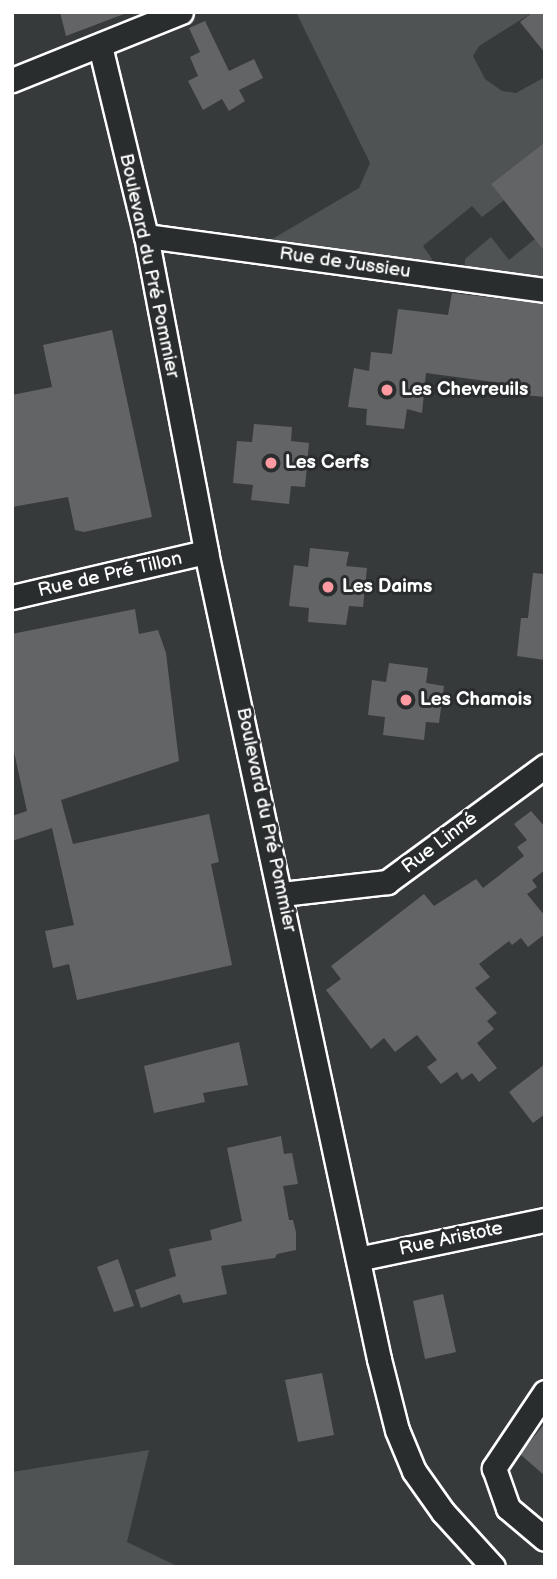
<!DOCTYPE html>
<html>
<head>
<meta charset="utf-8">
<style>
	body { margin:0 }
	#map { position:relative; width:557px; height:1579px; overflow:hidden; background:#373a3b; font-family:"Balsamiq Sans",sans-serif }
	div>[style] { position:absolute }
	.green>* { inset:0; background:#505354 }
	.building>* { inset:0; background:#636465 }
	.roads { filter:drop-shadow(2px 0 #fff) drop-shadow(-2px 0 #fff) drop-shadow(0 2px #fff) drop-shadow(0 -2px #fff) }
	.minor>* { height:23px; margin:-11.5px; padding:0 11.5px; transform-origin:11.5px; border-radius:11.5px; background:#2a2d2e }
	.dots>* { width:19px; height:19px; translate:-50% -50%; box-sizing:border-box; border:4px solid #2a2d2e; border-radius:50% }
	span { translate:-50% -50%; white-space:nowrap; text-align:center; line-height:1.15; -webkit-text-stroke:6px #2a2d2e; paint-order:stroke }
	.street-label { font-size:19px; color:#fff }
	.poi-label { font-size:19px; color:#fff; font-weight:700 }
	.left { translate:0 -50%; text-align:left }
	.frame { position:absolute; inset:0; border:14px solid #fff; pointer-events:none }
</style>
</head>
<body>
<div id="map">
	<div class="green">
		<div style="clip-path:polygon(296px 12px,533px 12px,479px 46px,473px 56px,485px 79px,502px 91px,516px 93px,545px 77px,545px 142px,491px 184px,504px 200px,482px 217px,472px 206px,423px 246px,432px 259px,428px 275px,252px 251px,359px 188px,370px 163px)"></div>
		<div style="clip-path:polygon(491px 237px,509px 260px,535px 239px,545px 251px,545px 290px,464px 279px,465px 259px)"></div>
		<div style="clip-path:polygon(149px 1450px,127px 1542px,179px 1567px,12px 1567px,12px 1472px)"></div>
	</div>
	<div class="building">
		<div style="clip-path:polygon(60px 12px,123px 12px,124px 14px,66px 36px)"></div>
		<div style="clip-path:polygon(533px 12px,545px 12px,545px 53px,520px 22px)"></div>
		<div style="clip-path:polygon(205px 21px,229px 71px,254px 59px,263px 78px,239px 90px,245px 101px,229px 111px,222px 99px,203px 110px,188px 81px,198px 76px,190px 57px,200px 52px,189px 28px)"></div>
		<div style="clip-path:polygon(545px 142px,545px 252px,491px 184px)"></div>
		<div style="clip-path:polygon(452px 293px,545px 304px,545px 397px,514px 394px,515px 385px,426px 373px,422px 413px,407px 409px,404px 429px,366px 425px,367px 409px,348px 407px,354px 368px,369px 371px,371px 352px,392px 354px,398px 309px,448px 315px)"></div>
		<div style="clip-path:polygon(112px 330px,152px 517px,84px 532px,75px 530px,68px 497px,12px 507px,12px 395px,52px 387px,43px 345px)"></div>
		<div style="clip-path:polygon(254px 424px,292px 427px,291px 441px,309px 443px,305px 487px,291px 486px,289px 504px,251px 500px,253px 485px,233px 483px,237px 441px,252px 442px)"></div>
		<div style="clip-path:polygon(310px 548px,349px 552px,346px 566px,367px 568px,363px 607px,349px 606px,346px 625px,308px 622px,309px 608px,289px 606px,294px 565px,308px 567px)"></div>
		<div style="clip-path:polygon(533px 573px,545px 574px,545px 660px,517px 656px,521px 618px,528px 618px)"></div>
		<div style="clip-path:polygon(135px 609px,139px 634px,158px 630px,166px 653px,179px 761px,61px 800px,73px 844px,209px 814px,219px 862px,211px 864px,232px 965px,77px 1000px,69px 964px,53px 968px,45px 931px,74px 925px,52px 828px,12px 841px,12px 816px,27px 811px,12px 743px,12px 634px)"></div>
		<div style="clip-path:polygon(389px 663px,428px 668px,426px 683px,444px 686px,439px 723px,426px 722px,424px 740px,383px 735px,385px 717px,368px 715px,372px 680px,386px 682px)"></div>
		<div style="clip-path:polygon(531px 811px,545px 827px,545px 870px,532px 880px,537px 887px,527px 894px,545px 916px,545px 934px,528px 947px,521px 938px,512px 945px,509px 941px,479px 964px,490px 977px,475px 988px,497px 1013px,487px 1021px,494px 1029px,477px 1043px,497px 1068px,479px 1082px,472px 1073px,462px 1080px,457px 1072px,441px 1084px,427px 1067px,437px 1060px,417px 1035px,395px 1052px,384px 1038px,371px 1049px,326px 990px,341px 979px,331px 966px,424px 894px,434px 906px,476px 879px,483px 888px,524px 856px,517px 847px,527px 840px,514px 824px)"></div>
		<div style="clip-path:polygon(239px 1042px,248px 1085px,203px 1093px,205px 1102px,154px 1113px,144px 1066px)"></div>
		<div style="clip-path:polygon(545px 1064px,545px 1114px,533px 1123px,509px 1092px)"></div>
		<div style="clip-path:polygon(281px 1136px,284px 1154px,292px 1153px,298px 1184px,283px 1186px,289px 1220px,293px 1220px,296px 1232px,296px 1250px,277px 1254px,275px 1258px,221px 1266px,227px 1294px,183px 1303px,180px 1294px,141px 1308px,135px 1290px,176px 1276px,169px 1249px,212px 1240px,210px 1230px,242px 1221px,227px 1148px)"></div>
		<div style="clip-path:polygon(118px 1259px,134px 1306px,114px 1312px,97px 1267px)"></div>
		<div style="clip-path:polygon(443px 1294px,456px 1352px,425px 1359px,413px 1301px)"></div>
		<div style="clip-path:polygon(322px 1373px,334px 1435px,298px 1442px,285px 1380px)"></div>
		<div style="clip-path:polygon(545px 1423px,545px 1476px,520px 1454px)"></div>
	</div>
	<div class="roads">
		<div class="minor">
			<div style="left:100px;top:46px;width:195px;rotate:76.4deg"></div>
			<div style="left:146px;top:236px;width:322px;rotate:79.2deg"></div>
			<div style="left:206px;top:552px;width:825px;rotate:77.9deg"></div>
			<div style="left:379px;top:1359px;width:73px;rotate:75.8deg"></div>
			<div style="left:397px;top:1430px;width:44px;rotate:67.5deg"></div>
			<div style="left:414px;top:1471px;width:50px;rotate:54.7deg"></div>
			<div style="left:443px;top:1512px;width:74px;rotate:47.7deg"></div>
			<div style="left:12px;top:80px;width:182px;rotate:-21.9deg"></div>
			<div style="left:146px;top:236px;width:403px;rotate:7.7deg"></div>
			<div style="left:12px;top:597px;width:199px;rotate:-13.1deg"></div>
			<div style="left:282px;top:894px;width:106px;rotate:-6.5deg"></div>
			<div style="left:387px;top:882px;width:196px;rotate:-36.3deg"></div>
			<div style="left:358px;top:1259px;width:191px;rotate:-11.8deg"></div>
			<div style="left:545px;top:1392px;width:92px;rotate:123.9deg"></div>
			<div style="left:494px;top:1468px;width:42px;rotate:70.7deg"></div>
			<div style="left:508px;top:1508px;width:48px;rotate:40deg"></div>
		</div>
	</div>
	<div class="dots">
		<div style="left:387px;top:390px;background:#ff9aa2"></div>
		<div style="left:271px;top:463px;background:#ff9aa2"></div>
		<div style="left:328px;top:587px;background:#ff9aa2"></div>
		<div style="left:406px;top:700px;background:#ff9aa2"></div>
	</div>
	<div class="street-label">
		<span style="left:345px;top:263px;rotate:8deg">Rue de Jussieu</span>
		<span style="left:149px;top:266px;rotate:78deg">Boulevard du Pré Pommier</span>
		<span style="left:110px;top:575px;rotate:-13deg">Rue de Pré Tillon</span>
		<span style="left:266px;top:820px;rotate:78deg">Boulevard du Pré Pommier</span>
		<span style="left:440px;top:843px;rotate:-37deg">Rue Linné</span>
		<span style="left:451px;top:1239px;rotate:-12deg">Rue Aristote</span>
	</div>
	<div class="poi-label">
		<span class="left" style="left:401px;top:390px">Les Chevreuils</span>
		<span class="left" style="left:285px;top:463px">Les Cerfs</span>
		<span class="left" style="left:342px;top:587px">Les Daims</span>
		<span class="left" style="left:420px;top:700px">Les Chamois</span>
	</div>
	<div class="frame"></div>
</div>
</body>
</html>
